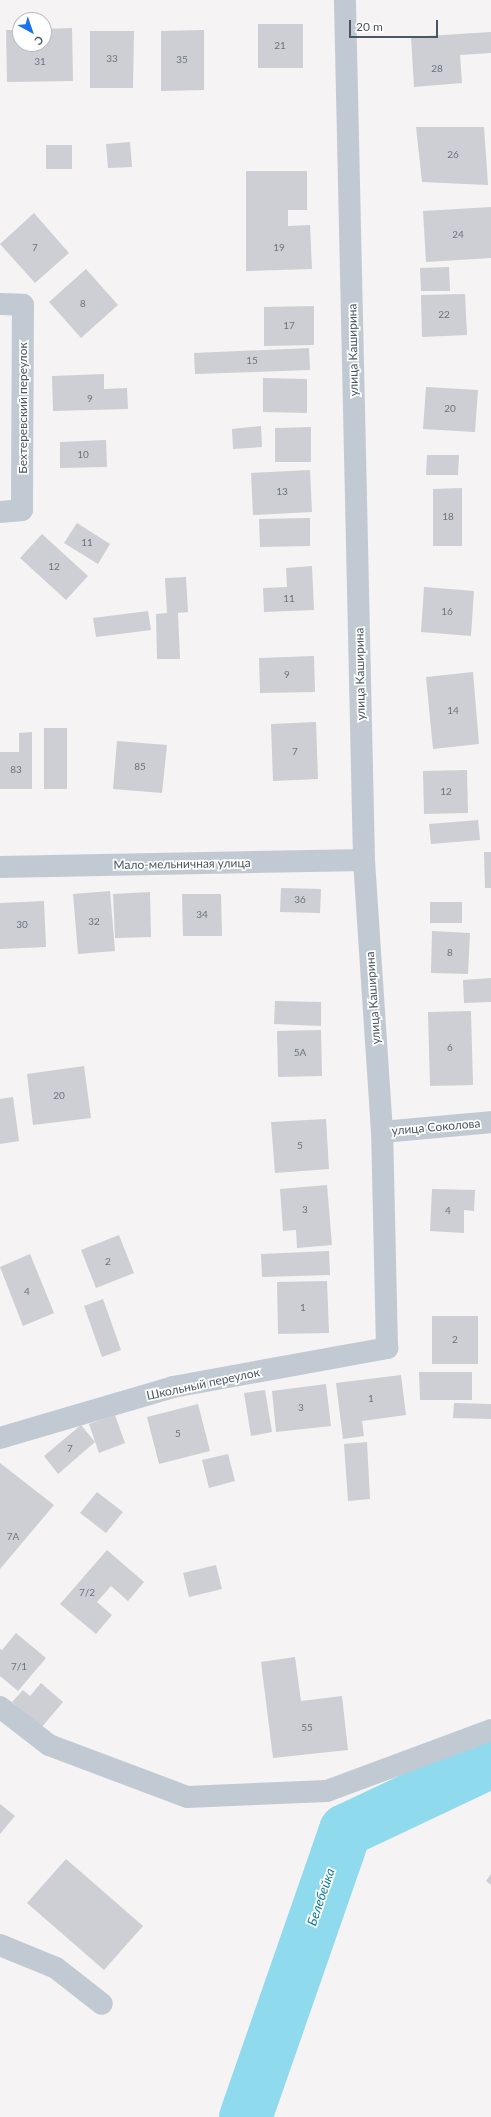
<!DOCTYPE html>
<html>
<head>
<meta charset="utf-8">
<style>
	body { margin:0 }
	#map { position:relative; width:491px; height:2117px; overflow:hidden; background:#f5f3f3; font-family:Lato,sans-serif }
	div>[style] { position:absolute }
	.river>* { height:53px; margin:-26.5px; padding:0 26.5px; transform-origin:26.5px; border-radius:26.5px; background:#90daee }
	.building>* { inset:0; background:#cdcfd5 }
	.minor>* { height:22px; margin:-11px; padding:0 11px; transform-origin:11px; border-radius:11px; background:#c1cad2 }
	span { translate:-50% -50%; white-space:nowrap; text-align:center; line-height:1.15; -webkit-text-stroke:3.5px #fff; paint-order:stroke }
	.number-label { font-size:10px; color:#6b747e }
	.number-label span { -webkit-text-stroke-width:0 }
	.street-label { font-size:12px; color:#4a5661 }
	.water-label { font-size:13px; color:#0c7c9b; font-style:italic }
	.north { position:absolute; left:12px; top:12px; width:40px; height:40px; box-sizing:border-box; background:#fff; border:1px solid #b7bbc0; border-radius:50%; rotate:140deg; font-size:11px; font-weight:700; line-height:16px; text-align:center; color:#4a5661 }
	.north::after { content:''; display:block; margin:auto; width:14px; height:18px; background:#1a73e8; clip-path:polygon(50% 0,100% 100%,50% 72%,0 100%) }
	.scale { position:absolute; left:349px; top:20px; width:89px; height:18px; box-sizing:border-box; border:2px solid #4a5661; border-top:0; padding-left:5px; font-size:12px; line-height:14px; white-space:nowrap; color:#4a5661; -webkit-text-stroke:3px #fff; paint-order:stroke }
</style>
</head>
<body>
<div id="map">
	<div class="river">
		<div style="left:245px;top:2117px;width:304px;rotate:-70.8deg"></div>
		<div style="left:345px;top:1830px;width:161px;rotate:-25.3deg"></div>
	</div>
	<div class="building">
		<div style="clip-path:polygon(258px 24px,303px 24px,303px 68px,258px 68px)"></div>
		<div style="clip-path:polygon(72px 28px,73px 81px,7px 82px,6px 30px,20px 30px,20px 44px,44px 44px,44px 29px)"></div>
		<div style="clip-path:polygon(204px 30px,204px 90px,161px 91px,161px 31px)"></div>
		<div style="clip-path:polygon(90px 31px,134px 31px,133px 88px,90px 88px)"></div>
		<div style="clip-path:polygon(491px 32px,491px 53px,460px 55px,462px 83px,414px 87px,411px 37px)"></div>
		<div style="clip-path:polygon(416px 127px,484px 127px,488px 185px,422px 182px)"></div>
		<div style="clip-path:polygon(130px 142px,132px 167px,108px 168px,106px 144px)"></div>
		<div style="clip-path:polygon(46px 145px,72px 145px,72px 169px,46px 169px)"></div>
		<div style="clip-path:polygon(246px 171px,307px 171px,307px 210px,288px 210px,288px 226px,310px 225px,312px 269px,246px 271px)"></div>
		<div style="clip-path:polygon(491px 207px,491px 258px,426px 262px,423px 211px)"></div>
		<div style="clip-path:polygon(34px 213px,69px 253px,35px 283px,0 244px)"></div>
		<div style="clip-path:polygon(449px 267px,450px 291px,421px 291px,420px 268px)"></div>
		<div style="clip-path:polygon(86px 269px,118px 305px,81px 338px,49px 302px)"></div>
		<div style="clip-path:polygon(465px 294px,467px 335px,422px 337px,421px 295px)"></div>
		<div style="clip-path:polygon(314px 306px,314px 345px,264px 346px,264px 307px)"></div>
		<div style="clip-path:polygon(309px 348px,310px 370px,195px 374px,194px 353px)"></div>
		<div style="clip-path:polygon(104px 374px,104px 389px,127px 388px,128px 409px,53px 411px,52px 376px)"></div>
		<div style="clip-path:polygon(263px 378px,307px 379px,307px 413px,263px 412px)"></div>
		<div style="clip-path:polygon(426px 387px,478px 390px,475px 432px,423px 429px)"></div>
		<div style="clip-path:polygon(261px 426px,262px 447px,233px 449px,232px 429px)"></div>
		<div style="clip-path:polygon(311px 427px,311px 462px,275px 462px,275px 428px)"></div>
		<div style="clip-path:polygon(106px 440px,107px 467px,60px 468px,60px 442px)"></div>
		<div style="clip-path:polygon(427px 455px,459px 455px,458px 475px,426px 475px)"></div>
		<div style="clip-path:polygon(310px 470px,312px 512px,253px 515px,251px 473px)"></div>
		<div style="clip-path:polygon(462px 488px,462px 546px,433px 546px,433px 489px)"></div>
		<div style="clip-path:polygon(310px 518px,310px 546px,260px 547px,259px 519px)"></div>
		<div style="clip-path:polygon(77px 523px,110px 544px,98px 564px,64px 543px)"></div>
		<div style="clip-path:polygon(42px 534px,88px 576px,66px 600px,20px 558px)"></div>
		<div style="clip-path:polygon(312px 566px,314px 610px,264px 612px,263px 588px,287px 587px,286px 568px)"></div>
		<div style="clip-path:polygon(186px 577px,188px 612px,178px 613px,180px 659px,157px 659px,156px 614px,167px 613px,165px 578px)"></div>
		<div style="clip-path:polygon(424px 587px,474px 591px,471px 636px,421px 632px)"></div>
		<div style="clip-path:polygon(148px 611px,151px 630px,96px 637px,93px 618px)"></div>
		<div style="clip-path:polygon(314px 656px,315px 692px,260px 693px,259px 658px)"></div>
		<div style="clip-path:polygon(473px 672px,479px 744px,433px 749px,426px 677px)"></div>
		<div style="clip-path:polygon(316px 722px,318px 779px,273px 781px,271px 724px)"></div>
		<div style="clip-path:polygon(44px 728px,67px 728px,67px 789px,44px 789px)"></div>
		<div style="clip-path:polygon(32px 732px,32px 789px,0 789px,0 752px,19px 752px,19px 733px)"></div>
		<div style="clip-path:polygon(117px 741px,167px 745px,162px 793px,113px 789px)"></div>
		<div style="clip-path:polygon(467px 770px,468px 813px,424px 814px,423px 771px)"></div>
		<div style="clip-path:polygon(478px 820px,480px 840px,431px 844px,429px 824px)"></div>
		<div style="clip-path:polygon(484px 852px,491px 852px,491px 888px,485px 888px)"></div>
		<div style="clip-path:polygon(281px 888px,321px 889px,320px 913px,280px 912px)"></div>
		<div style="clip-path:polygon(110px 891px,115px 951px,78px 954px,73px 894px)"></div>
		<div style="clip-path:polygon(150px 892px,151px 937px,115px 938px,113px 894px)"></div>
		<div style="clip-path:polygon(182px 894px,221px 894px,222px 936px,183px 936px)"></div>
		<div style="clip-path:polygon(44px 901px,46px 947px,0 949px,0 903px)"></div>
		<div style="clip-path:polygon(430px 902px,462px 902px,462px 923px,430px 923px)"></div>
		<div style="clip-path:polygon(432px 931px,470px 933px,468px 974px,431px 973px)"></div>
		<div style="clip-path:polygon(491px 978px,491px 1002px,464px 1003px,463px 980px)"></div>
		<div style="clip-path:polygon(275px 1001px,321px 1002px,321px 1026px,274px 1024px)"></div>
		<div style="clip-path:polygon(471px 1011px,473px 1085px,430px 1086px,428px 1012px)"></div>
		<div style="clip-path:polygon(321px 1030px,322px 1076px,278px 1077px,277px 1031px)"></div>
		<div style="clip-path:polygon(84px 1066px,91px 1118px,33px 1125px,27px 1074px)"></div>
		<div style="clip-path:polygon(13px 1097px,19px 1141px,0 1144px,0 1099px)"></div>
		<div style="clip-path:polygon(326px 1119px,329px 1169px,275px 1173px,271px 1122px)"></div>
		<div style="clip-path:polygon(327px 1185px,332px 1245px,297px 1248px,296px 1230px,283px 1231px,280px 1189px)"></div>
		<div style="clip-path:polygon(432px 1189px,475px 1190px,474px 1211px,464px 1210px,464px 1233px,430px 1231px)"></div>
		<div style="clip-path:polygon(119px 1235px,134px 1273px,96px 1288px,81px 1250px)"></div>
		<div style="clip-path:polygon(329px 1251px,330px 1275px,262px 1277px,261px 1254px)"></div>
		<div style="clip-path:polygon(30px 1254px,54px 1313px,23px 1326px,0 1267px)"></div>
		<div style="clip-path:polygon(327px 1281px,329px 1333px,278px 1334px,277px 1282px)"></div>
		<div style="clip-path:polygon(103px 1299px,121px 1350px,102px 1357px,84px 1306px)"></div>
		<div style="clip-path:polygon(432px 1316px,478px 1316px,478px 1364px,432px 1364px)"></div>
		<div style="clip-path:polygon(419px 1372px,472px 1372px,472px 1400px,420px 1400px)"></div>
		<div style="clip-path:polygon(401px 1375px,406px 1415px,362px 1421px,364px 1436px,343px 1439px,336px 1383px)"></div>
		<div style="clip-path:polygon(326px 1384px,331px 1426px,276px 1432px,272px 1391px)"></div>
		<div style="clip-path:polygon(265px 1390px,272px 1432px,251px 1436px,244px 1393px)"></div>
		<div style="clip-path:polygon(454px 1403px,491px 1404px,491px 1419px,453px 1418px)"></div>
		<div style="clip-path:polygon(198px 1404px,210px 1451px,159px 1464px,147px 1417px)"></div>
		<div style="clip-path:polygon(115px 1415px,125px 1443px,99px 1453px,89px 1424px)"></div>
		<div style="clip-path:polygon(81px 1425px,95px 1442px,58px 1474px,44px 1456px)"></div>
		<div style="clip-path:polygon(367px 1442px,370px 1499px,348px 1501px,344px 1444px)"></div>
		<div style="clip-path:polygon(228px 1454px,235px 1481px,209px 1488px,202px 1460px)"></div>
		<div style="clip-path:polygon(0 1463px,54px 1505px,0 1569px)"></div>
		<div style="clip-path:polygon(97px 1492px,123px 1512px,106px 1533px,80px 1513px)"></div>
		<div style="clip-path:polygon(107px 1550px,144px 1582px,128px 1601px,111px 1586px,97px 1602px,112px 1615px,96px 1634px,60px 1604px)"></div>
		<div style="clip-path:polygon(216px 1565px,222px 1589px,189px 1597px,183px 1573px)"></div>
		<div style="clip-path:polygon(16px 1633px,46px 1658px,18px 1691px,0 1676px,0 1649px,2px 1650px)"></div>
		<div style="clip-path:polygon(295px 1657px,301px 1701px,342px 1696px,348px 1750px,273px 1758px,261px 1662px)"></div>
		<div style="clip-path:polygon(41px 1683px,63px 1702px,41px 1728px,12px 1702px,23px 1690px,30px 1696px)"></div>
		<div style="clip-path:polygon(0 1804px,15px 1816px,0 1834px)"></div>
		<div style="clip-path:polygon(66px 1859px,143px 1926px,104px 1970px,27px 1903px)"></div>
		<div style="clip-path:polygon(491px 1874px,491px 1885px,486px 1881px)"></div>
	</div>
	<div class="minor">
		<div style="left:0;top:304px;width:23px;rotate:2deg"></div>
		<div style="left:23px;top:305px;width:205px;rotate:90.3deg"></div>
		<div style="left:22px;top:510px;width:22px;rotate:175deg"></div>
		<div style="left:0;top:867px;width:364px;rotate:-1.1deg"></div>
		<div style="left:382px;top:1132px;width:109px;rotate:-5.2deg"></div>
		<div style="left:0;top:1438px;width:180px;rotate:-16.4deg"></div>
		<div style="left:173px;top:1387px;width:218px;rotate:-10.3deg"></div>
		<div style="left:387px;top:1348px;width:216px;rotate:-91.3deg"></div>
		<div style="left:382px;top:1132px;width:273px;rotate:-93.8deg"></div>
		<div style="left:364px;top:860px;width:860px;rotate:-91.27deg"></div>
		<div style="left:0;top:1707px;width:62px;rotate:37.8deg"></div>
		<div style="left:49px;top:1745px;width:147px;rotate:20.6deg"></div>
		<div style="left:187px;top:1797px;width:140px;rotate:-2.5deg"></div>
		<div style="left:327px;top:1791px;width:175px;rotate:-20.4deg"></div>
		<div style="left:0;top:1945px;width:61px;rotate:22.3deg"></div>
		<div style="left:56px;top:1968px;width:58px;rotate:38deg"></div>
	</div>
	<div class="number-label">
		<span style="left:280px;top:46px">21</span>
		<span style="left:112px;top:59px">33</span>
		<span style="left:182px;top:60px">35</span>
		<span style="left:40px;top:62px">31</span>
		<span style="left:437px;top:69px">28</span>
		<span style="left:453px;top:155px">26</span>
		<span style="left:458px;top:235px">24</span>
		<span style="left:35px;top:248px">7</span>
		<span style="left:279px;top:248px">19</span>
		<span style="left:83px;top:304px">8</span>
		<span style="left:444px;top:315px">22</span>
		<span style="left:289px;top:326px">17</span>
		<span style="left:252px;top:361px">15</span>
		<span style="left:90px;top:399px">9</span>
		<span style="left:450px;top:409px">20</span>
		<span style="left:83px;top:455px">10</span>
		<span style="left:282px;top:492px">13</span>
		<span style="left:448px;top:517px">18</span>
		<span style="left:87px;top:543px">11</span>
		<span style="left:54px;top:567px">12</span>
		<span style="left:289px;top:599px">11</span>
		<span style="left:447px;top:612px">16</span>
		<span style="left:287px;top:675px">9</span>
		<span style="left:453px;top:711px">14</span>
		<span style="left:295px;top:752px">7</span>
		<span style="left:140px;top:767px">85</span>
		<span style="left:16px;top:770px">83</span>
		<span style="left:446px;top:792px">12</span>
		<span style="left:300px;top:900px">36</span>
		<span style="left:202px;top:915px">34</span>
		<span style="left:94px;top:922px">32</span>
		<span style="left:22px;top:925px">30</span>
		<span style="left:450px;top:953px">8</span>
		<span style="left:450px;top:1048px">6</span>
		<span style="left:300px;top:1053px">5А</span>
		<span style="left:59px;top:1096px">20</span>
		<span style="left:300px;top:1146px">5</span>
		<span style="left:305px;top:1210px">3</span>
		<span style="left:448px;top:1211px">4</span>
		<span style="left:108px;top:1262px">2</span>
		<span style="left:27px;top:1292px">4</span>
		<span style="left:303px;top:1308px">1</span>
		<span style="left:455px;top:1340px">2</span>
		<span style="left:371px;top:1399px">1</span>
		<span style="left:301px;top:1408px">3</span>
		<span style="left:178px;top:1434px">5</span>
		<span style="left:70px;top:1449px">7</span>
		<span style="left:13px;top:1537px">7А</span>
		<span style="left:87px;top:1593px">7/2</span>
		<span style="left:19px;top:1667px">7/1</span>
		<span style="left:307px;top:1728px">55</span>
	</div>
	<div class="street-label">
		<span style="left:353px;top:350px;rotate:-91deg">улица Каширина</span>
		<span style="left:23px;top:408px;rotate:-90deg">Бехтеревский переулок</span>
		<span style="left:360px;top:674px;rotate:-91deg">улица Каширина</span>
		<span style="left:182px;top:864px;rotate:-1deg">Мало-мельничная улица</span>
		<span style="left:373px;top:998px;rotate:-94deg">улица Каширина</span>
		<span style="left:436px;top:1127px;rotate:-5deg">улица Соколова</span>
		<span style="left:203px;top:1384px;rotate:-12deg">Школьный переулок</span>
	</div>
	<div class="water-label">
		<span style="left:321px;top:1897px;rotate:-71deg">Белебейка</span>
	</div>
	<div class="north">С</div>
	<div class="scale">20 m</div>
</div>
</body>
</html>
